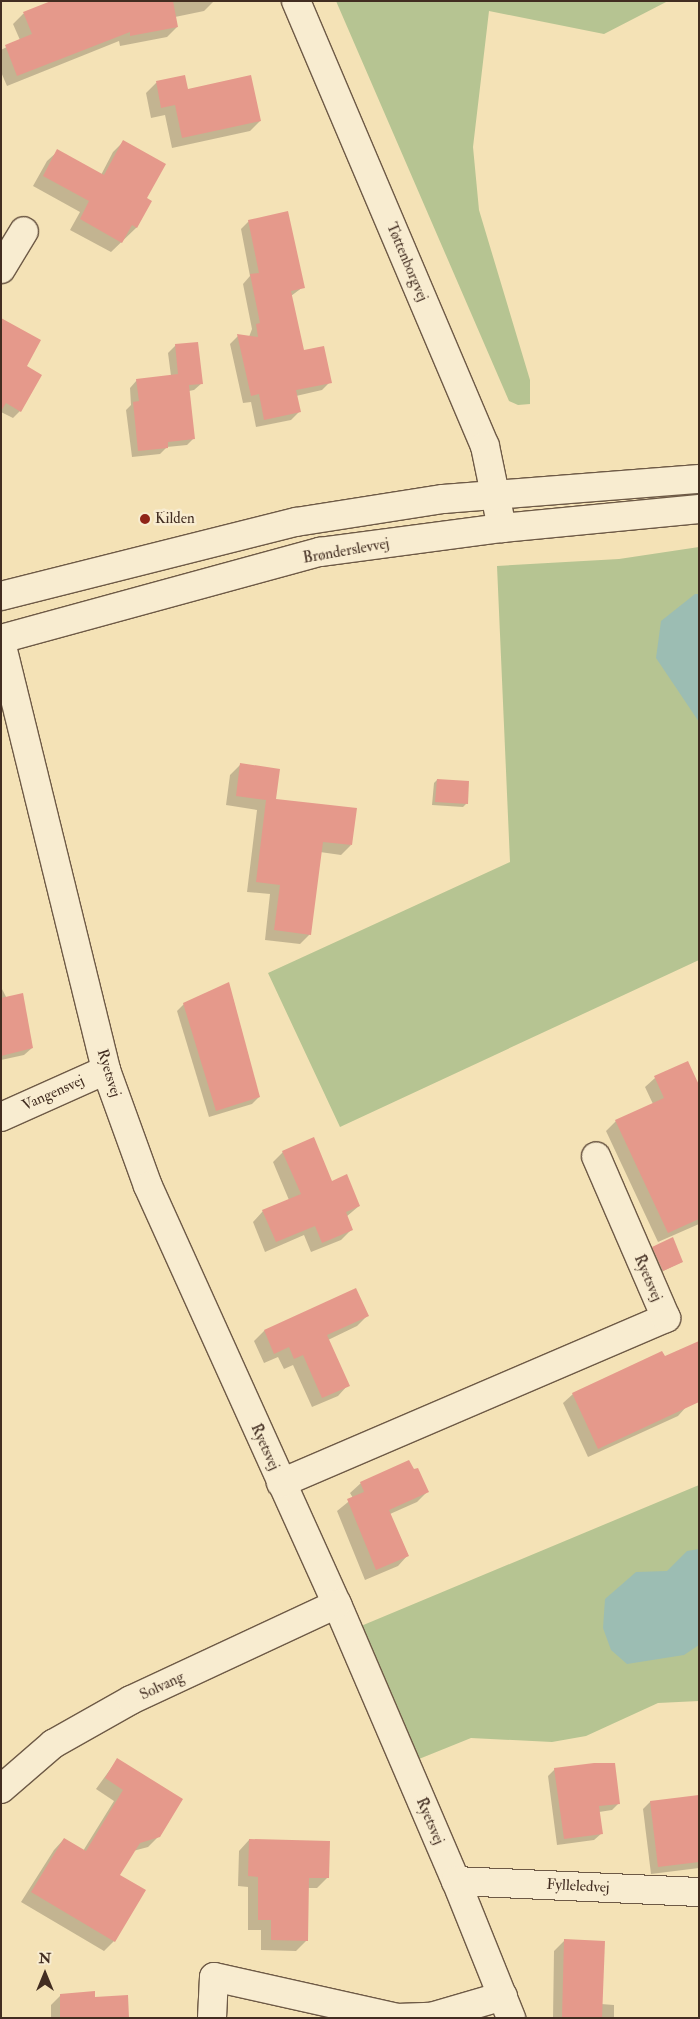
<!DOCTYPE html>
<html>
<head>
<meta charset="utf-8">
<style>
	body { margin:0 }
	#map { position:relative; width:700px; height:2019px; overflow:hidden; background:#f4e2b6; font-family:"IM FELL Double Pica",serif }
	div>[style] { position:absolute }
	.green>* { inset:0; background:#b6c492 }
	.water>* { inset:0; background:#9cbdb3 }
	.shadow>* { inset:0; background:#0003 }
	.building>* { inset:0; background:#e5998b }
	.roads { filter:drop-shadow(1px 0 #6e5a46) drop-shadow(-1px 0 #6e5a46) drop-shadow(0 1px #6e5a46) drop-shadow(0 -1px #6e5a46) }
	.minor>* { height:28px; margin:-14px; padding:0 14px; transform-origin:14px; border-radius:14px; background:#f8ecd0 }
	.secondary>* { height:28px; margin:-14px; padding:0 14px; transform-origin:14px; border-radius:14px; background:#f8ecd0 }
	.dots>* { width:14px; height:14px; translate:-50% -50%; box-sizing:border-box; border:2px solid #f8ecd0; border-radius:50% }
	span { translate:-50% -50%; white-space:nowrap; text-align:center; line-height:1.15; -webkit-text-stroke:5px #f8ecd0; paint-order:stroke }
	.street-label { font-size:15px; color:#422d21 }
	.poi-label { font-size:15px; color:#422d21 }
	.left { translate:0 -50%; text-align:left }
	.frame { position:absolute; inset:0; border:2px solid #422d21; pointer-events:none }
	.north { position:absolute; left:20px; top:1949px; width:50px; height:50px; -webkit-text-stroke:4px #f8ecd0; paint-order:stroke; rotate:0deg; font-size:14px; font-weight:700; line-height:20px; text-align:center; color:#422d21 }
	.north::after { content:''; display:block; margin:auto; width:18px; height:22px; background:#422d21; clip-path:polygon(50% 0,100% 100%,50% 72%,0 100%) }
</style>
</head>
<body>
<div id="map">
	<div class="green">
		<div style="clip-path:polygon(336px 1px,668px 1px,604px 34px,489px 11px,473px 147px,479px 210px,530px 380px,530px 404px,518px 405px,509px 401px)"></div>
		<div style="clip-path:polygon(699px 547px,699px 960px,340px 1127px,268px 973px,510px 862px,497px 566px,619px 559px)"></div>
		<div style="clip-path:polygon(699px 1485px,699px 1701px,658px 1703px,586px 1736px,552px 1742px,471px 1738px,419px 1759px,361px 1626px)"></div>
	</div>
	<div class="water">
		<div style="clip-path:polygon(695px 594px,699px 594px,699px 722px,656px 658px,661px 621px)"></div>
		<div style="clip-path:polygon(699px 1549px,699px 1645px,684px 1655px,627px 1664px,611px 1650px,603px 1628px,605px 1599px,636px 1572px,667px 1571px,687px 1551px)"></div>
	</div>
	<div class="shadow">
		<div style="clip-path:polygon(54px 1px,214px 1px,204px 11px,175px 17px,177px 27px,167px 37px,120px 46px,119px 41px,7px 86px,1px 72px,1px 50px,20px 40px,13px 24px,23px 14px)"></div>
		<div style="clip-path:polygon(184px 76px,187px 90px,260px 121px,250px 131px,172px 148px,165px 115px,151px 118px,146px 93px,156px 83px)"></div>
		<div style="clip-path:polygon(123px 142px,145px 199px,150px 202px,136px 228px,111px 252px,70px 230px,80px 212px,33px 186px,47px 161px,58px 151px,101px 175px,113px 152px)"></div>
		<div style="clip-path:polygon(249px 221px,303px 287px,291px 296px,303px 352px,330px 382px,322px 390px,296px 396px,299px 412px,291px 420px,256px 427px,251px 402px,243px 403px,230px 344px,238px 336px,249px 337px,252px 329px,243px 284px,250px 276px,241px 229px)"></div>
		<div style="clip-path:polygon(1px 327px,25px 367px,20px 411px,13px 418px,1px 412px)"></div>
		<div style="clip-path:polygon(176px 345px,202px 383px,194px 390px,189px 391px,194px 438px,187px 445px,167px 447px,160px 454px,132px 457px,126px 410px,131px 405px,130px 388px,137px 380px,171px 376px,168px 353px)"></div>
		<div style="clip-path:polygon(240px 765px,274px 800px,351px 845px,341px 855px,320px 852px,310px 934px,300px 944px,265px 940px,270px 894px,247px 892px,257px 810px,226px 805px,230px 775px)"></div>
		<div style="clip-path:polygon(437px 780px,467px 803px,463px 807px,432px 805px,434px 783px)"></div>
		<div style="clip-path:polygon(229px 984px,259px 1097px,252px 1104px,209px 1117px,177px 1011px,184px 1004px)"></div>
		<div style="clip-path:polygon(1px 987px,32px 1048px,24px 1055px,1px 1060px)"></div>
		<div style="clip-path:polygon(655px 1078px,699px 1083px,699px 1224px,658px 1242px,606px 1131px,616px 1121px,653px 1104px,645px 1087px)"></div>
		<div style="clip-path:polygon(283px 1152px,332px 1183px,359px 1206px,346px 1217px,351px 1230px,341px 1240px,311px 1252px,304px 1235px,265px 1252px,253px 1222px,263px 1211px,289px 1200px,273px 1162px)"></div>
		<div style="clip-path:polygon(653px 1248px,682px 1262px,659px 1273px,650px 1251px)"></div>
		<div style="clip-path:polygon(367px 1316px,357px 1326px,328px 1340px,348px 1385px,338px 1396px,312px 1407px,293px 1365px,284px 1369px,278px 1357px,264px 1363px,254px 1341px,264px 1331px)"></div>
		<div style="clip-path:polygon(573px 1394px,687px 1406px,678px 1416px,588px 1457px,563px 1403px)"></div>
		<div style="clip-path:polygon(361px 1483px,428px 1491px,417px 1502px,390px 1514px,408px 1555px,398px 1566px,365px 1580px,337px 1511px,353px 1498px,350px 1493px)"></div>
		<div style="clip-path:polygon(117px 1760px,159px 1836px,148px 1847px,133px 1851px,118px 1875px,114px 1941px,104px 1951px,21px 1902px,54px 1850px,64px 1839px,83px 1851px,114px 1801px,96px 1789px)"></div>
		<div style="clip-path:polygon(555px 1769px,619px 1803px,612px 1810px,599px 1812px,602px 1833px,594px 1840px,557px 1845px,548px 1776px)"></div>
		<div style="clip-path:polygon(699px 1796px,699px 1868px,651px 1874px,643px 1809px,650px 1802px)"></div>
		<div style="clip-path:polygon(249px 1840px,328px 1877px,317px 1888px,308px 1888px,307px 1940px,296px 1951px,261px 1950px,261px 1930px,248px 1930px,248px 1887px,238px 1886px,239px 1851px)"></div>
		<div style="clip-path:polygon(565px 1940px,601px 2004px,614px 2005px,614px 2018px,553px 2018px,554px 1951px)"></div>
		<div style="clip-path:polygon(61px 1995px,94px 1998px,128px 2018px,51px 2018px,51px 2005px)"></div>
	</div>
	<div class="building">
		<div style="clip-path:polygon(51px 1px,173px 1px,178px 27px,130px 36px,130px 32px,17px 76px,5px 45px,32px 34px,23px 12px)"></div>
		<div style="clip-path:polygon(185px 75px,188px 89px,251px 75px,261px 121px,182px 138px,175px 105px,161px 108px,156px 81px)"></div>
		<div style="clip-path:polygon(123px 140px,166px 164px,147px 198px,152px 201px,137px 228px,132px 225px,122px 243px,80px 219px,89px 201px,43px 176px,57px 149px,104px 175px)"></div>
		<div style="clip-path:polygon(288px 211px,305px 288px,291px 291px,304px 350px,324px 346px,332px 383px,296px 390px,301px 412px,264px 420px,259px 394px,251px 396px,237px 334px,258px 337px,256px 324px,260px 323px,250px 274px,259px 273px,248px 220px)"></div>
		<div style="clip-path:polygon(1px 318px,41px 340px,27px 366px,42px 375px,21px 412px,6px 403px,1px 411px)"></div>
		<div style="clip-path:polygon(198px 342px,203px 384px,189px 385px,195px 439px,168px 442px,168px 448px,138px 451px,133px 402px,139px 401px,136px 379px,178px 374px,175px 344px)"></div>
		<div style="clip-path:polygon(240px 763px,280px 769px,276px 799px,357px 808px,352px 845px,323px 842px,311px 935px,274px 930px,280px 885px,256px 882px,266px 800px,236px 796px)"></div>
		<div style="clip-path:polygon(437px 779px,469px 781px,468px 804px,435px 802px)"></div>
		<div style="clip-path:polygon(229px 982px,260px 1097px,216px 1111px,183px 1003px)"></div>
		<div style="clip-path:polygon(23px 993px,33px 1048px,1px 1056px,1px 998px)"></div>
		<div style="clip-path:polygon(688px 1061px,699px 1085px,699px 1219px,668px 1233px,615px 1120px,664px 1098px,654px 1076px)"></div>
		<div style="clip-path:polygon(314px 1137px,332px 1181px,347px 1174px,360px 1206px,346px 1212px,353px 1230px,322px 1243px,315px 1226px,276px 1242px,262px 1210px,301px 1194px,282px 1151px)"></div>
		<div style="clip-path:polygon(673px 1237px,683px 1262px,663px 1271px,652px 1247px)"></div>
		<div style="clip-path:polygon(356px 1288px,369px 1316px,327px 1335px,350px 1386px,322px 1398px,303px 1355px,294px 1359px,289px 1347px,274px 1354px,264px 1330px)"></div>
		<div style="clip-path:polygon(699px 1341px,699px 1402px,598px 1449px,572px 1393px,662px 1351px,665px 1356px)"></div>
		<div style="clip-path:polygon(409px 1460px,414px 1469px,418px 1468px,429px 1492px,389px 1510px,409px 1556px,376px 1570px,347px 1499px,364px 1492px,360px 1482px)"></div>
		<div style="clip-path:polygon(117px 1758px,183px 1799px,160px 1837px,140px 1843px,120px 1875px,146px 1890px,115px 1942px,31px 1892px,64px 1838px,86px 1851px,123px 1790px,105px 1778px)"></div>
		<div style="clip-path:polygon(594px 1763px,615px 1763px,620px 1804px,599px 1806px,603px 1834px,564px 1839px,554px 1768px)"></div>
		<div style="clip-path:polygon(699px 1795px,699px 1862px,658px 1867px,650px 1801px)"></div>
		<div style="clip-path:polygon(249px 1839px,330px 1841px,329px 1878px,309px 1878px,308px 1941px,271px 1940px,271px 1920px,258px 1920px,258px 1877px,248px 1876px)"></div>
		<div style="clip-path:polygon(564px 1939px,605px 1941px,602px 2018px,562px 2018px)"></div>
		<div style="clip-path:polygon(95px 1991px,95px 1997px,128px 1995px,129px 2018px,60px 2018px,60px 1994px)"></div>
	</div>
	<div class="roads">
		<div class="minor">
			<div style="left:296px;top:1px;width:483px;rotate:67deg"></div>
			<div style="left:485px;top:446px;width:84px;rotate:78.3deg"></div>
			<div style="left:1px;top:269px;width:44px;rotate:-58.8deg"></div>
			<div style="left:1px;top:642px;width:441px;rotate:76.2deg"></div>
			<div style="left:106px;top:1070px;width:123px;rotate:70.1deg"></div>
			<div style="left:148px;top:1186px;width:459px;rotate:65.7deg"></div>
			<div style="left:337px;top:1604px;width:301px;rotate:66.8deg"></div>
			<div style="left:456px;top:1881px;width:148px;rotate:68.1deg"></div>
			<div style="left:1px;top:1117px;width:115px;rotate:-24.1deg"></div>
			<div style="left:281px;top:1483px;width:419px;rotate:-23.2deg"></div>
			<div style="left:666px;top:1318px;width:176px;rotate:-113.4deg"></div>
			<div style="left:1px;top:1789px;width:69px;rotate:-40.9deg"></div>
			<div style="left:53px;top:1744px;width:90px;rotate:-29.4deg"></div>
			<div style="left:131px;top:1700px;width:227px;rotate:-25deg"></div>
			<div style="left:456px;top:1881px;width:243px;rotate:2.6deg"></div>
			<div style="left:212px;top:2018px;width:41px;rotate:-87.2deg"></div>
			<div style="left:214px;top:1977px;width:188px;rotate:12.6deg"></div>
			<div style="left:397px;top:2018px;width:34px;rotate:-2deg"></div>
			<div style="left:431px;top:2017px;width:75px;rotate:-16.3deg"></div>
		</div>
		<div class="secondary">
			<div style="left:1px;top:596px;width:304px;rotate:-14.1deg"></div>
			<div style="left:296px;top:522px;width:149px;rotate:-8.9deg"></div>
			<div style="left:443px;top:499px;width:257px;rotate:-4.5deg"></div>
			<div style="left:1px;top:639px;width:331px;rotate:-15.3deg"></div>
			<div style="left:320px;top:552px;width:184px;rotate:-7.5deg"></div>
			<div style="left:502px;top:528px;width:198px;rotate:-5.5deg"></div>
		</div>
	</div>
	<div class="dots">
		<div style="left:145px;top:519px;background:#8f2418"></div>
	</div>
	<div class="street-label">
		<span style="left:407px;top:262px;rotate:67deg">Tøttenborgvej</span>
		<span style="left:346px;top:551px;rotate:-10deg">Brønderslevvej</span>
		<span style="left:109px;top:1073px;rotate:73deg">Ryetsvej</span>
		<span style="left:53px;top:1093px;rotate:-24deg">Vangensvej</span>
		<span style="left:648px;top:1278px;rotate:67deg">Ryetsvej</span>
		<span style="left:265px;top:1447px;rotate:66deg">Ryetsvej</span>
		<span style="left:162px;top:1686px;rotate:-25deg">Solvang</span>
		<span style="left:430px;top:1821px;rotate:67deg">Ryetsvej</span>
		<span style="left:578px;top:1886px;rotate:3deg">Fylleledvej</span>
	</div>
	<div class="poi-label">
		<span class="left" style="left:155px;top:519px">Kilden</span>
	</div>
	<div class="frame"></div>
	<div class="north">N</div>
</div>
</body>
</html>
